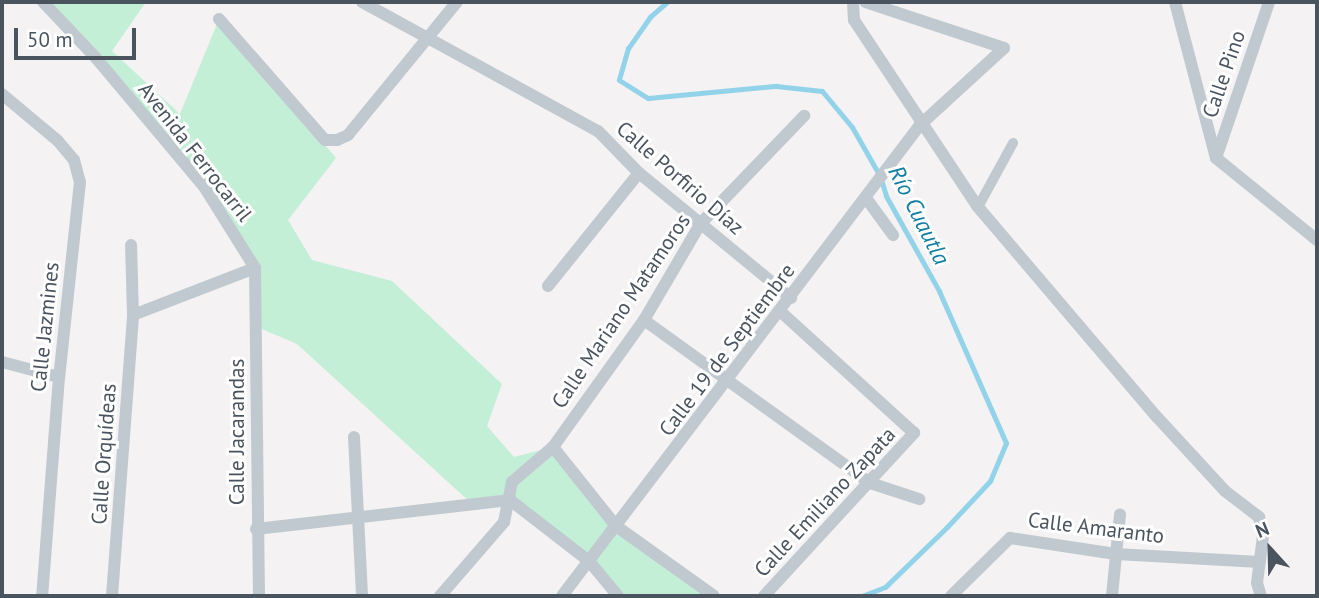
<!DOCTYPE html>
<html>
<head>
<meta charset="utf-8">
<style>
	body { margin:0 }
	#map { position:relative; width:1319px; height:598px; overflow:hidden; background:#f4f2f2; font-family:"PT Sans",sans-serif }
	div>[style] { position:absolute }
	.green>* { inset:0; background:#c4efd7 }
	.stream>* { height:5px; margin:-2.5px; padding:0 2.5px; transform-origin:2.5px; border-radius:2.5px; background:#92d3ea }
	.pedestrian>* { height:10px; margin:-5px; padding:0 5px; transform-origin:5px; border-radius:5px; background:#c1c9d0 }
	.minor>* { height:12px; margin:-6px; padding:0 6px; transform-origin:6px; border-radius:6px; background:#c1c9d0 }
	span { translate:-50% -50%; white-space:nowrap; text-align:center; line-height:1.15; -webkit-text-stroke:6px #fff; paint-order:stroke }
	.street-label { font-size:21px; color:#4a545f }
	.water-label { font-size:23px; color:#117da3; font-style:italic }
	.frame { position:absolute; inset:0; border:4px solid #4a545f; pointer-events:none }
	.north { position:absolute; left:1235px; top:514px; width:70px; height:70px; -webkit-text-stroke:5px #fff; paint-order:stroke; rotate:338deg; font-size:19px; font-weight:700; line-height:28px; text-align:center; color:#4a545f }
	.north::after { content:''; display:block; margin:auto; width:24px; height:32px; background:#4a545f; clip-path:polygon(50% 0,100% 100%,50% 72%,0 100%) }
	.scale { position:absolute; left:14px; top:28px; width:122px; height:32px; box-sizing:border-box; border:4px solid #4a545f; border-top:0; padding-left:9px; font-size:21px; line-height:24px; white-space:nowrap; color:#4a545f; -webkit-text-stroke:5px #fff; paint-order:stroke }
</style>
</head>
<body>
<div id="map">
	<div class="green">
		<div style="clip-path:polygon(42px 2px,146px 2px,112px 51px,180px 114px,219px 19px,336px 158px,288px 220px,312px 260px,392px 281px,502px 384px,487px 426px,514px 457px,553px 447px,616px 526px,714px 596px,618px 596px,589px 561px,510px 500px,472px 504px,297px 344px,255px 326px,255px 268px,231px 226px)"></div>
	</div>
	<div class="stream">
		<div style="left:667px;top:2px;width:23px;rotate:139deg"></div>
		<div style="left:650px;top:17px;width:38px;rotate:125deg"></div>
		<div style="left:628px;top:48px;width:33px;rotate:106deg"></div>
		<div style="left:619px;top:80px;width:34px;rotate:32deg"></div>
		<div style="left:648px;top:98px;width:129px;rotate:-5.4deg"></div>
		<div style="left:776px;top:86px;width:46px;rotate:6.2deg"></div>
		<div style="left:822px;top:91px;width:47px;rotate:50.2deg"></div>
		<div style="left:852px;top:127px;width:56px;rotate:60.3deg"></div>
		<div style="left:880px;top:176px;width:21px;rotate:73deg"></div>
		<div style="left:886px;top:196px;width:109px;rotate:60.8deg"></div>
		<div style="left:939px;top:291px;width:166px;rotate:66.2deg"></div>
		<div style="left:1006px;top:443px;width:41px;rotate:112.8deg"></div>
		<div style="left:990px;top:481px;width:63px;rotate:133.1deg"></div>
		<div style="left:947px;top:527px;width:86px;rotate:135.9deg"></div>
		<div style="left:885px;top:587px;width:25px;rotate:159deg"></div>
	</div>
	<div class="pedestrian">
		<div style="left:978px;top:207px;width:73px;rotate:-61.3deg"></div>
	</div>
	<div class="minor">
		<div style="left:43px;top:2px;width:77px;rotate:46.6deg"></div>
		<div style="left:96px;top:58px;width:170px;rotate:50deg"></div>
		<div style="left:205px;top:188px;width:94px;rotate:58deg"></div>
		<div style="left:255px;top:268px;width:328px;rotate:89.3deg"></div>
		<div style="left:362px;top:2px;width:269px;rotate:28.7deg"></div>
		<div style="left:598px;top:131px;width:59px;rotate:45.7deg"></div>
		<div style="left:639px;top:173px;width:197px;rotate:39.4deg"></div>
		<div style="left:853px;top:2px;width:18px;rotate:87deg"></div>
		<div style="left:854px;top:20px;width:224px;rotate:56.5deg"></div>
		<div style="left:978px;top:207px;width:276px;rotate:49.6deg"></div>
		<div style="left:1157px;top:417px;width:100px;rotate:47.4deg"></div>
		<div style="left:1225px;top:491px;width:43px;rotate:37.4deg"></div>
		<div style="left:1259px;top:517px;width:19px;rotate:78deg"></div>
		<div style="left:1263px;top:536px;width:47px;rotate:97.3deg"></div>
		<div style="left:1257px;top:583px;width:14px;rotate:73deg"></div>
		<div style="left:1175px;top:2px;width:161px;rotate:75.3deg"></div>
		<div style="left:1216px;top:158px;width:130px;rotate:39.1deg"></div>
		<div style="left:219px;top:19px;width:161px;rotate:48.8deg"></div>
		<div style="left:325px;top:140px;width:12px"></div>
		<div style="left:337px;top:140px;width:12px;rotate:-24deg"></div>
		<div style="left:348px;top:135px;width:172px;rotate:-50.7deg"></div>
		<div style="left:2px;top:94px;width:73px;rotate:40deg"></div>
		<div style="left:58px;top:141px;width:25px;rotate:50deg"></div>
		<div style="left:74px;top:160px;width:23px;rotate:75deg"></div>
		<div style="left:80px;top:182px;width:196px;rotate:96.1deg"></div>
		<div style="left:59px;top:377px;width:220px;rotate:94.4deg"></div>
		<div style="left:1216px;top:158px;width:165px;rotate:-71.2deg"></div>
		<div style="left:866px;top:198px;width:46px;rotate:53.9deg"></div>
		<div style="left:548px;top:286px;width:145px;rotate:-51.2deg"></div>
		<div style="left:133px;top:315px;width:131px;rotate:-21.1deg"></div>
		<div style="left:644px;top:320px;width:279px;rotate:35.8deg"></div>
		<div style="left:870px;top:483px;width:52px;rotate:18.1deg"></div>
		<div style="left:2px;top:362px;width:59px;rotate:14.7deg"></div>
		<div style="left:354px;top:437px;width:159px;rotate:87.1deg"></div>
		<div style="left:553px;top:447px;width:101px;rotate:51.4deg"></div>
		<div style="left:616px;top:526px;width:120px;rotate:35.5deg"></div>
		<div style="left:510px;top:500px;width:100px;rotate:37.7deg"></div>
		<div style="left:589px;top:561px;width:45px;rotate:50.4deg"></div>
		<div style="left:256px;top:529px;width:256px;rotate:-6.5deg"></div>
		<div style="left:112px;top:596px;width:282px;rotate:-85.7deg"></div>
		<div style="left:133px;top:315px;width:70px;rotate:-91.6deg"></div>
		<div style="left:440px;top:596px;width:98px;rotate:-49.1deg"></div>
		<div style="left:504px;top:522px;width:41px;rotate:-78.7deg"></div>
		<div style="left:512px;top:482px;width:54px;rotate:-40.5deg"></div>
		<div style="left:553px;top:447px;width:156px;rotate:-54.4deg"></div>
		<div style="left:644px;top:320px;width:113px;rotate:-59.6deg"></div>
		<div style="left:701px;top:223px;width:149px;rotate:-46.1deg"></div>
		<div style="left:562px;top:596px;width:592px;rotate:-52.76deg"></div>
		<div style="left:920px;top:125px;width:114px;rotate:-42.5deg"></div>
		<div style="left:1004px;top:48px;width:146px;rotate:-161.7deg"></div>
		<div style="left:764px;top:596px;width:222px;rotate:-47.4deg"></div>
		<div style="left:914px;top:433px;width:180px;rotate:-137.7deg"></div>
		<div style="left:951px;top:596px;width:83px;rotate:-44.5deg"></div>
		<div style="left:1010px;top:538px;width:107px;rotate:8.6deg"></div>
		<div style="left:1116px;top:554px;width:144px;rotate:3.2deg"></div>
		<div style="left:1112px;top:596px;width:82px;rotate:-84.4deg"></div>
	</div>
	<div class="street-label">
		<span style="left:1224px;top:74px;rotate:-71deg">Calle Pino</span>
		<span style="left:195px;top:152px;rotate:52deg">Avenida Ferrocarril</span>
		<span style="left:680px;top:178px;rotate:41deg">Calle Porfirio Díaz</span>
		<span style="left:621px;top:311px;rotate:-56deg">Calle Mariano Matamoros</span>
		<span style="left:45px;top:327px;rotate:-84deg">Calle Jazmines</span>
		<span style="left:727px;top:350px;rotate:-53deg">Calle 19 de Septiembre</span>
		<span style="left:237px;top:432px;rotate:-90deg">Calle Jacarandas</span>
		<span style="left:104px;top:454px;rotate:-86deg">Calle Orquídeas</span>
		<span style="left:825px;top:502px;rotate:-47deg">Calle Emiliano Zapata</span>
		<span style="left:1096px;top:528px;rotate:7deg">Calle Amaranto</span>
	</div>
	<div class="water-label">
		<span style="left:919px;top:215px;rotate:63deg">Río Cuautla</span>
	</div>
	<div class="frame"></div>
	<div class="north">N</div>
	<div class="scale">50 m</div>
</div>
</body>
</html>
